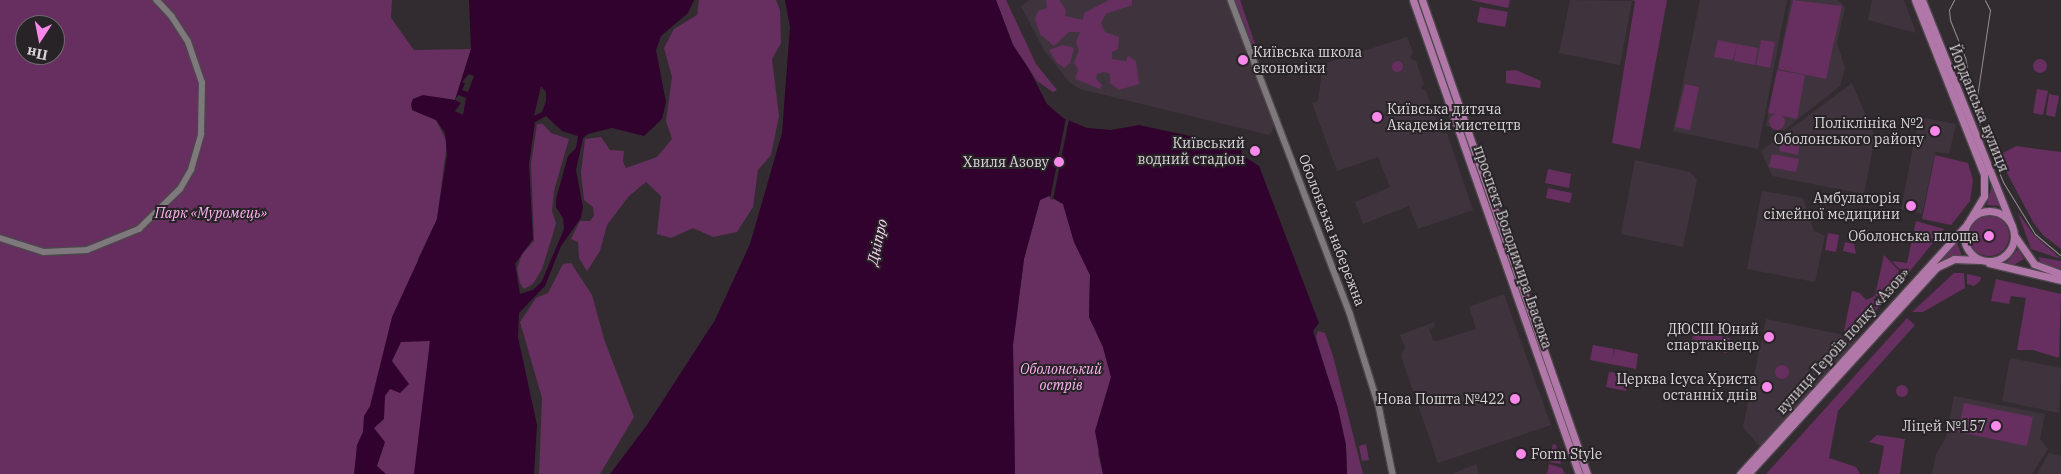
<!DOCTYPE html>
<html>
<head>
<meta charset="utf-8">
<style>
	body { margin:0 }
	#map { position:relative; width:2061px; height:474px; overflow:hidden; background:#322c31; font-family:"IBM Plex Serif",serif }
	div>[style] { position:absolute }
	.built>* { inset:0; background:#3f343d }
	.green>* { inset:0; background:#662f5f }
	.round { border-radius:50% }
	.water>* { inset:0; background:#31022d }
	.pier>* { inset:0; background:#322c31 }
	.roads { filter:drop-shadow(1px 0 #4c474b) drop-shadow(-1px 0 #4c474b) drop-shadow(0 1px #4c474b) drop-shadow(0 -1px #4c474b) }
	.minor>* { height:5.5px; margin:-2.75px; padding:0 2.75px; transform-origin:2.75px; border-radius:2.75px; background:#7f787d }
	.major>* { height:7px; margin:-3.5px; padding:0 3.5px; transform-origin:3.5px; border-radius:3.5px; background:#b077a8 }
	.major>.ring { margin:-3.5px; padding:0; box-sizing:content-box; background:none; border:7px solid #b077a8; border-radius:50% }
	.tram>* { height:1px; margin:-0.5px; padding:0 0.5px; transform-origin:0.5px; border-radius:0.5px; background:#948f93 }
	.dots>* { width:14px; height:14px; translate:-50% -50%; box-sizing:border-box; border:2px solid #282327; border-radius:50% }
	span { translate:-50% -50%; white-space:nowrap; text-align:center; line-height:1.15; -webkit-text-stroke:4px #282327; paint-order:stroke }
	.poi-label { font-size:14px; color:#d9d5d8 }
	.left { translate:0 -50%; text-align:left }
	.right { translate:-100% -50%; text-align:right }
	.street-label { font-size:14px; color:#d9d5d8 }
	.park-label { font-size:14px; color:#feb3f2; font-style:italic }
	.water-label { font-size:15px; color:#fcd5f5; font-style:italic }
	.north { position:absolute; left:15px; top:15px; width:50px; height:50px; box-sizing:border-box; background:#282327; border:1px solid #6f6a6e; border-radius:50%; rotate:191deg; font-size:14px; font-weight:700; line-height:20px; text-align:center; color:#d9d5d8 }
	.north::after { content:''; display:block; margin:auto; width:18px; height:22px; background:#f888ea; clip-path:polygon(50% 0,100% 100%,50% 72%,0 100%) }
</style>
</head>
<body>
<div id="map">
	<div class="built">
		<div style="clip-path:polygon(1029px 0,1229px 0,1275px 119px,1272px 132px,1269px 135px,1080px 89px,1069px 82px,1044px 50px,1021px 6px)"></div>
		<div style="clip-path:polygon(1570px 0,1632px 1px,1620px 65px,1559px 53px)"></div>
		<div style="clip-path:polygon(1700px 0,1787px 0,1758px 149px,1673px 131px)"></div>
		<div style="clip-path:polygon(1791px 0,1838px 0,1845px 7px,1837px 43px,1845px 68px,1840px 86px,1784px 130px,1766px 126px)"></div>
		<div style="clip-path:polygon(1872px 0,1904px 0,1916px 33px,1868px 20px)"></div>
		<div style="clip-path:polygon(1407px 37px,1413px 52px,1410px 58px,1416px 61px,1424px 84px,1421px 88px,1426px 91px,1442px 134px,1447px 133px,1473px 210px,1418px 229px,1409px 206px,1363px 224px,1355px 202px,1390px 187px,1378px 157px,1337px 171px,1312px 103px,1318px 101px,1323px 64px)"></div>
		<div style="clip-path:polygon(1852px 83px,1875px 137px,1864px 194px,1772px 176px,1761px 151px)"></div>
		<div style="clip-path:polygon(1919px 117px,1956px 124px,1949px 154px,1935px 152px,1922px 214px,1901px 209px)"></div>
		<div style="clip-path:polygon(1635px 160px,1690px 172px,1697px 180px,1683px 247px,1621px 234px)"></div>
		<div style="clip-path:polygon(1762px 191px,1803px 198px,1814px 231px,1825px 236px,1815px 282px,1747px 269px)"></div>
		<div style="clip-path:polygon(1504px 294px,1551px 425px,1438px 463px,1401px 356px,1405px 347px,1400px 335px,1434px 322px,1435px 327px,1429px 329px,1433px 340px,1437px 341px,1476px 329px,1469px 307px)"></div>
		<div style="clip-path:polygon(1766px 319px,1859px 338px,1760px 447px,1743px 427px)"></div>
		<div style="clip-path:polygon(2010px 358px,2061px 368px,2059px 413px,2002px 401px)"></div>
		<div style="clip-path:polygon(1954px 396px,2045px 414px,2040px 439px,2048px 449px,2032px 474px,1932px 474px,1936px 454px,1946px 438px)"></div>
		<div style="clip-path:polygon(2049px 453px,2061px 456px,2061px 474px,2037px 474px)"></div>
		<div style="clip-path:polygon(1476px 464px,1479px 474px,1452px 474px)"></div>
	</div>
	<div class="green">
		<div style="clip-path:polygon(evenodd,0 0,392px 0,391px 18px,414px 50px,471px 49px,455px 100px,423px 96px,419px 113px,436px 120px,447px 142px,437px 219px,418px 259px,433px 292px,428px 370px,464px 474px,0 474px,0 0,25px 25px,55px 25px,55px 55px,25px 55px,25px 25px)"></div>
		<div style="clip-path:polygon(699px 0,776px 0,780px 10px,781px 43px,772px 59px,779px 116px,771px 155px,758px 170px,753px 207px,737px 232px,713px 237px,693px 228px,671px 238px,657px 234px,661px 196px,646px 182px,629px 196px,607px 225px,600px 251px,587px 271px,579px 258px,578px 242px,571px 239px,580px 221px,590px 221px,594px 216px,593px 207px,584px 200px,581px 173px,585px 139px,601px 137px,610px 150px,624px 151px,623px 162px,626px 168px,657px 157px,672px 139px,666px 121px,672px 77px,664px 48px,674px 29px,697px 15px)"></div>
		<div style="clip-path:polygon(996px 0,1006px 0,1036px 64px,1057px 90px,1053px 92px,1037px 81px,1013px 45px)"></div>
		<div style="clip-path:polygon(1046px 0,1059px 0,1066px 10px,1065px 16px,1083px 20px,1084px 13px,1109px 0,1132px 0,1132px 5px,1106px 14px,1101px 23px,1105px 32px,1119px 37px,1118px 49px,1112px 52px,1112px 59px,1126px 61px,1128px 56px,1136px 61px,1139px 84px,1119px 90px,1110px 83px,1110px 74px,1104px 72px,1097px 74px,1096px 79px,1102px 85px,1100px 89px,1075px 79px,1078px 69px,1074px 63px,1079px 50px,1076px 42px,1080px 32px,1069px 32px,1054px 46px,1040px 34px,1035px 19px,1038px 11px,1047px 8px)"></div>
		<div style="clip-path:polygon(1235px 0,1240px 0,1257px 50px,1255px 51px)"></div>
		<div style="clip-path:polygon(1470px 0,1510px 0,1508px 8px)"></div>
		<div style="clip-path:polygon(1632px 0,1667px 0,1640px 149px,1612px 143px,1635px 1px)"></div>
		<div style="clip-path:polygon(1793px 0,1842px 6px,1826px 79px,1778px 69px)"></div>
		<div style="clip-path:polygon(1480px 7px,1508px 12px,1505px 27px,1477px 22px)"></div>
		<div style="clip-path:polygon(1718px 40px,1737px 44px,1733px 60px,1714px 57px)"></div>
		<div style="clip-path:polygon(1761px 40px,1775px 42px,1770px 68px,1756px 65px)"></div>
		<div style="clip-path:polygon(1737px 44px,1758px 48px,1755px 65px,1734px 61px)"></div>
		<div style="clip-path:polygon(1063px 45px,1074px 48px,1070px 63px,1064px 68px,1057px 63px,1049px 50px)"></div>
		<div class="round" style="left:2033px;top:59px;width:14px;height:14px"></div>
		<div class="round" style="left:1391.5px;top:60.5px;width:11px;height:11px"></div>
		<div style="clip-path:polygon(1516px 70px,1541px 81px,1540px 88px,1506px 83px,1506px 71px)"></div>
		<div style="clip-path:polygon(1777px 70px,1805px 75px,1797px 119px,1768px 113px)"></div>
		<div style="clip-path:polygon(1685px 84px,1699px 87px,1690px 130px,1675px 127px)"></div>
		<div style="clip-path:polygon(2037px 89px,2048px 91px,2043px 115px,2033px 113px)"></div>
		<div style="clip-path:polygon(2049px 94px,2059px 96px,2055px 117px,2046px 115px)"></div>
		<div class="round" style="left:1769px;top:114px;width:16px;height:16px"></div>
		<div style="clip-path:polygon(537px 124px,543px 124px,551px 133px,569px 139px,554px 191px,552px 211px,556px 223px,553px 234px,542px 269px,533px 284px,524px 289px,520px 283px,517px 269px,522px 254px,534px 241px,531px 164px)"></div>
		<div style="clip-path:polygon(1781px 139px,1800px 142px,1798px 155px,1779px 151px)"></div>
		<div style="clip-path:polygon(2016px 146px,2061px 152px,2061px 249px,2043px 235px,2033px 222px,1998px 156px)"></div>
		<div style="clip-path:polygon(1772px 154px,1799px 159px,1796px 172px,1769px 167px)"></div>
		<div style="clip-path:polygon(1935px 155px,1968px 163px,1973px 180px,1970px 201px,1951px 225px,1922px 219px)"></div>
		<div style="clip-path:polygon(1548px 169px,1571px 174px,1569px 188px,1545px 183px)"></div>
		<div style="clip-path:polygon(1992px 184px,2000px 206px,1987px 205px)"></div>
		<div style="clip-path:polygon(1548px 188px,1572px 193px,1570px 203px,1546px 198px)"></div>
		<div style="clip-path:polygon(1049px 196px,1063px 204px,1074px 242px,1090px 275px,1089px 317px,1103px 347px,1111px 377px,1098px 454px,1103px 474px,1015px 474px,1013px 345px,1024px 259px,1040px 200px)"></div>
		<div style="clip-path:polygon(2018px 213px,2034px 235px,2061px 259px,2031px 249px)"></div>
		<div class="round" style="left:1969px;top:216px;width:40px;height:40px"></div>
		<div style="clip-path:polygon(1916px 221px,1944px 229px,1906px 276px,1892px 261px,1907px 263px)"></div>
		<div style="clip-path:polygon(1828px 233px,1839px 235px,1836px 252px,1825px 250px)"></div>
		<div style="clip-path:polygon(1845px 242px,1854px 244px,1856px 254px,1843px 251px)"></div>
		<div style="clip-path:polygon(1957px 243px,1962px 256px,1940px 261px)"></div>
		<div style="clip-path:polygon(2018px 249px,2024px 259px,2012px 266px,2005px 264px)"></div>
		<div style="clip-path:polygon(1884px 255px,1906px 278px,1857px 331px,1844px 331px,1852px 291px,1860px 293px,1866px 300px,1875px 296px)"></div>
		<div style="clip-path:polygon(2038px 257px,2061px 261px,2061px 271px,2042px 265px)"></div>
		<div style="clip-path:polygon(571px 263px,592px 295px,605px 342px,634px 417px,600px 474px,539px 474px,542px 398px,520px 322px,536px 298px,548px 293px,563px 264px)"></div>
		<div style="clip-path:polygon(1954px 273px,1964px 273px,1965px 288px,1923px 312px,1912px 312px)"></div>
		<div style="clip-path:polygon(1967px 274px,1981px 277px,1980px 281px,1974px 286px,1967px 284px)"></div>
		<div style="clip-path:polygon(1996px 279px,2061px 294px,2059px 358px,2033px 350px,2017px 350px,2026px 298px,2011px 296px,2009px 304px,1991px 301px)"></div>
		<div style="clip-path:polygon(1907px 318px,1915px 325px,1838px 411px,1829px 458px,1856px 467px,1860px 474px,1766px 474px)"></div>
		<div style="clip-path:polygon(1318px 331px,1325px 333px,1333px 356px,1363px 474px,1347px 474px,1346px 445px,1316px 337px)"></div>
		<div style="clip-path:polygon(1694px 331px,1730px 338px,1727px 353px,1691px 346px)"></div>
		<div style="clip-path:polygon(1593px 345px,1614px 349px,1612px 360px,1615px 349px,1638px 354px,1636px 369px,1590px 360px)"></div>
		<div class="round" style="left:1775px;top:365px;width:14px;height:14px"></div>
		<div style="clip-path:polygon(1609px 372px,1629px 375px,1626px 391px,1606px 387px)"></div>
		<div class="round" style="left:1896px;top:385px;width:12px;height:12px"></div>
		<div style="clip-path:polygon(1964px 403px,2033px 417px,2027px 446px,1958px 432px)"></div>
		<div style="clip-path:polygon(1877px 435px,1905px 439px,1900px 474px,1879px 474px,1884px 446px,1869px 442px)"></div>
		<div style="clip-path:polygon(1366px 444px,1369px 460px,1362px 461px,1359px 446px)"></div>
		<div style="clip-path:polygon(1553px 444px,1556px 445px,1561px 464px,1549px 462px)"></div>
		<div style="clip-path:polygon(1549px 464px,1562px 468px,1565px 474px,1547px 474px)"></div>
	</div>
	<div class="water">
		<div style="clip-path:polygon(evenodd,469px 0,694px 0,688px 13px,661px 36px,656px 50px,666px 102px,662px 119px,644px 136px,612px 128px,588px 134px,583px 138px,576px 170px,583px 207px,581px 218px,561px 246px,545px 286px,519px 313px,518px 337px,537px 425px,534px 474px,414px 474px,430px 341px,401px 342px,392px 361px,409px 384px,400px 393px,390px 389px,385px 396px,384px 419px,374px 428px,385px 442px,377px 466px,386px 474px,354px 474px,357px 445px,363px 432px,364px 416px,370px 406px,392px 317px,437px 219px,439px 205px,447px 155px,445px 133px,436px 120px,412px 110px,411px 104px,413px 99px,423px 95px,455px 100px,471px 49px,469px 0,541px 86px,546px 92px,546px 101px,542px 112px,534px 116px,541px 86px,469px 0,546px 116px,562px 131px,578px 136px,576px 148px,568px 156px,556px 199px,556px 207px,563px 218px,564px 229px,542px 281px,533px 290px,520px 294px,515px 264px,533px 239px,529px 164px,535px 122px,546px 116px)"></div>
		<div style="clip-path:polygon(785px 0,996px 0,1013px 45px,1029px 69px,1047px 104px,1063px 118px,1087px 128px,1111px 130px,1139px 125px,1241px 147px,1242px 155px,1259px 166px,1319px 323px,1313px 331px,1338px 408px,1346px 445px,1347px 474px,1103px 474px,1095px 431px,1111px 377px,1103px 347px,1089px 317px,1090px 275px,1074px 242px,1063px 204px,1049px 196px,1040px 200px,1024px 259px,1013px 345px,1015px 474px,610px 474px,647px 425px,715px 320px,750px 244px,782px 133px,790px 27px)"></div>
	</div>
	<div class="pier">
		<div style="clip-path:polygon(469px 74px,474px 76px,468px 92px,462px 90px,465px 83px,462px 82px)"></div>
		<div style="clip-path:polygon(458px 95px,466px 98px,463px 115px,455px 111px,461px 103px,455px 100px)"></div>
		<div style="clip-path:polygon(1066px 118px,1069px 119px,1053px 200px,1050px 199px)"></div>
	</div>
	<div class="roads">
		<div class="minor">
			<div style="left:1231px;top:0;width:335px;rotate:69.2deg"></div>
			<div style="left:1350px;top:313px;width:97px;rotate:72.7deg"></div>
			<div style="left:1379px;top:406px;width:69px;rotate:78.4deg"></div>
			<div style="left:0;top:238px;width:46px;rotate:17.7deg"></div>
			<div style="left:44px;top:252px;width:43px;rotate:-2.7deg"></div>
			<div style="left:87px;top:250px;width:56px;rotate:-22deg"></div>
			<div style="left:139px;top:229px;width:57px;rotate:-44.3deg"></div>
			<div style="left:180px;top:189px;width:22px;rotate:-60deg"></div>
			<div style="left:191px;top:170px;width:37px;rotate:-74deg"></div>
			<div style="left:201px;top:134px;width:51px;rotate:-88.9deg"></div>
			<div style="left:202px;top:83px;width:43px;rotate:-108.9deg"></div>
			<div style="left:188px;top:42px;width:30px;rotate:-123deg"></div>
			<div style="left:172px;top:17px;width:23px;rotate:-133deg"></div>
		</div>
		<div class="major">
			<div style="left:1413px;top:0;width:502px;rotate:70.7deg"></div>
			<div style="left:1422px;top:0;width:502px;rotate:70.81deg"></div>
			<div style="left:1915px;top:0;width:187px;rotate:68.4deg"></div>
			<div style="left:1984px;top:174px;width:22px;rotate:90deg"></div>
			<div style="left:1984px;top:196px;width:27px;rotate:121deg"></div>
			<div style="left:1922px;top:0;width:243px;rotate:68.3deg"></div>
			<div class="ring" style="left:1964px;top:211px;width:43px;height:43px"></div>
			<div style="left:2014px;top:235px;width:35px;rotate:55deg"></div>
			<div style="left:2034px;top:264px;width:29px;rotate:20deg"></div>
			<div style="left:1989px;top:263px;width:74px;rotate:13.3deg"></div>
			<div style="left:1740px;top:474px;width:334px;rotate:-47.7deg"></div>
			<div style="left:1748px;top:474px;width:280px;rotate:-47.6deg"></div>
			<div style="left:1937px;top:267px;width:19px;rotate:-25deg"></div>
			<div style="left:1954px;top:259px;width:26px;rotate:2deg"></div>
		</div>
	</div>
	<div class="tram">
		<div style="left:1954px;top:0;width:11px;rotate:117deg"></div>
		<div style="left:1949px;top:10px;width:10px;rotate:84deg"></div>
		<div style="left:1950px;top:20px;width:40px;rotate:68deg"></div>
		<div style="left:1965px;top:57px;width:65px;rotate:78.5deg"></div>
		<div style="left:1978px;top:121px;width:66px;rotate:67.7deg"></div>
		<div style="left:2003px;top:182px;width:61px;rotate:58.4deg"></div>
		<div style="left:2035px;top:234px;width:34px;rotate:40deg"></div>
		<div style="left:1977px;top:97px;width:88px;rotate:-81.5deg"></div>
		<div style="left:1990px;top:10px;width:11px;rotate:-117deg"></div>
	</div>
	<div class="dots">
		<div style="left:1243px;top:60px;background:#f888ea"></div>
		<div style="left:1377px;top:117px;background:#f888ea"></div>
		<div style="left:1935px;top:131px;background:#f888ea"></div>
		<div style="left:1255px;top:151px;background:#f888ea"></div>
		<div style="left:1059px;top:162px;background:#f888ea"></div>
		<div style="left:1911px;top:206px;background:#f888ea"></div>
		<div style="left:1989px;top:236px;background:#f888ea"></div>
		<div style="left:1769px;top:337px;background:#f888ea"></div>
		<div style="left:1767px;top:387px;background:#f888ea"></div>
		<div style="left:1515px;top:399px;background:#f888ea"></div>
		<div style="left:1996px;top:426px;background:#f888ea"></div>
		<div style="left:1521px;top:454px;background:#f888ea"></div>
	</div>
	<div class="poi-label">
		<span class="left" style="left:1253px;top:60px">Київська школа<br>економіки</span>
		<span class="left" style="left:1387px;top:117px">Київська дитяча<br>Академія мистецтв</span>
		<span class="right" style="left:1924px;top:131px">Поліклініка №2<br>Оболонського району</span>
		<span class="right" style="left:1245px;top:151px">Київський<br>водний стадіон</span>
		<span class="right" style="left:1049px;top:162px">Хвиля Азову</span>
		<span class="right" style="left:1900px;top:206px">Амбулаторія<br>сімейної медицини</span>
		<span class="right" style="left:1979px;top:236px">Оболонська площа</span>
		<span class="right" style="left:1759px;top:337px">ДЮСШ Юний<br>спартаківець</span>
		<span class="right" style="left:1757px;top:387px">Церква Ісуса Христа<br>останніх днів</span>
		<span class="right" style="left:1505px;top:399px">Нова Пошта №422</span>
		<span class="right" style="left:1986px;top:426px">Ліцей №157</span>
		<span class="left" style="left:1531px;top:454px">Form Style</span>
	</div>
	<div class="street-label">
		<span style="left:1979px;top:108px;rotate:68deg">Йорданська вулиця</span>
		<span style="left:1332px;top:230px;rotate:69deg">Оболонська набережна</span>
		<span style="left:1513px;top:247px;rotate:71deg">проспект Володимира Івасюка</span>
		<span style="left:1843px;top:341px;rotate:-48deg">вулиця Героїв полку «Азов»</span>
	</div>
	<div class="park-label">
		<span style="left:211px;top:213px">Парк «Муромець»</span>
		<span style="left:1061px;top:377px">Оболонський<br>острів</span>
	</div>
	<div class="water-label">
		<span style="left:877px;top:242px;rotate:-77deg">Дніпро</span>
	</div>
	<div class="north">Пн</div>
</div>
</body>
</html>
